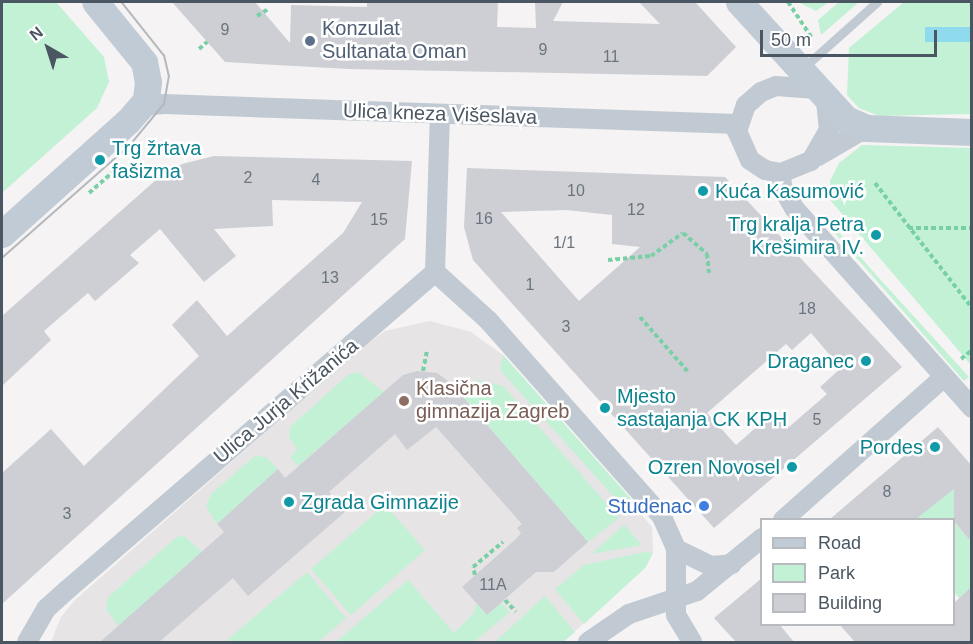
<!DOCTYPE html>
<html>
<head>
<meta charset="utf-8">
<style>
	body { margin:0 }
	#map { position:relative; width:973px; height:644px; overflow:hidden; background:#f5f3f3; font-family:Helvetica,sans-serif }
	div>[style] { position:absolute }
	.education>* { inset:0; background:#e6e4e5 }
	.green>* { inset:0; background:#c3f1d5 }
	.water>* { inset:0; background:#90daee }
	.building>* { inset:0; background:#cdcfd5 }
	.path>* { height:4px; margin-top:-2px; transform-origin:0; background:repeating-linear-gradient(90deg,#7ad0a6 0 4.5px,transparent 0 7.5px) }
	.service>* { height:9px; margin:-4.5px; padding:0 4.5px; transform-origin:4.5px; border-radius:4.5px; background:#c1cad2 }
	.minor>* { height:20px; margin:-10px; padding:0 10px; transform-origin:10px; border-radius:10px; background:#c1cad2 }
	.secondary>* { height:27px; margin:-13.5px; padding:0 13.5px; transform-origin:13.5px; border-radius:13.5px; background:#c1cbd6 }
	.tram>* { height:1.5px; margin:-0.75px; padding:0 0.75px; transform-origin:0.75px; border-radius:0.75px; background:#b5b8bd }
	.dots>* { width:16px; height:16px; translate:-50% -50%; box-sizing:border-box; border:3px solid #fff; border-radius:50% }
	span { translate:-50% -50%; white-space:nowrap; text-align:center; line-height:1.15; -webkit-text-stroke:5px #fff; paint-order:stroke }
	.number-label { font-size:16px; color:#6b747e }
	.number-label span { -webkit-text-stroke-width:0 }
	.service-label { font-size:20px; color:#4e5e75 }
	.left { translate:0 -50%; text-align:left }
	.street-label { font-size:20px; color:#4a5661 }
	.culture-label { font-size:20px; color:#0d838f }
	.right { translate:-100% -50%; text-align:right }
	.education-label { font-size:20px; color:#785e54 }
	.shop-label { font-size:20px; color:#366cbe }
	.frame { position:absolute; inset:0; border:3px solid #4a5661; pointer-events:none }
	.legend { position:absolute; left:760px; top:518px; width:195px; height:108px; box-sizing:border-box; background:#fff; border:2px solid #b7bbc0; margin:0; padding:8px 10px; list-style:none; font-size:18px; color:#4a5661 }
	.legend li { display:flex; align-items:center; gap:12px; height:30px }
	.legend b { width:30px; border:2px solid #b7bbc0 }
	.north { position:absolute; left:18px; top:18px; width:60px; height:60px; -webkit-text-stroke:4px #fff; paint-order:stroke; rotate:321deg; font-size:16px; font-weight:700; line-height:24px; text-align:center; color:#4a5661 }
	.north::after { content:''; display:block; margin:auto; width:21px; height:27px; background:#4a5661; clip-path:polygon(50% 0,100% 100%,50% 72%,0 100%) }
	.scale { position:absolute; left:760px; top:30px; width:177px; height:27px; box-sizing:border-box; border:3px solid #4a5661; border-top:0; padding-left:8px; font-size:18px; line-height:21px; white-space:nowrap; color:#4a5661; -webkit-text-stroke:4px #fff; paint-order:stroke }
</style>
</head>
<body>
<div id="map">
	<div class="education">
		<div style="clip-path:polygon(430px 321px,471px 332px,503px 355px,652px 527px,653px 553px,645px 568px,563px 642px,51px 642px,61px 617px,75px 600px,361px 348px,385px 331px)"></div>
	</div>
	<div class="green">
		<div style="clip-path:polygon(2px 2px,56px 2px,104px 57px,109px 82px,97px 108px,2px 193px)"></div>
		<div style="clip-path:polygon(798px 2px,829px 2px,816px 11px)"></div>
		<div style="clip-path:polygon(839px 2px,859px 2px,821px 35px,818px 20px)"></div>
		<div style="clip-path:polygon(904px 2px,971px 2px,971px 114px,879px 116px,859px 108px,847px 95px,849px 48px)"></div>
		<div style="clip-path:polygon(862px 145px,971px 148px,971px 365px,831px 201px,830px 181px,839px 163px)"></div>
		<div style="clip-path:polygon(829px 221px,878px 277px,969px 377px,964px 381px,827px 224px)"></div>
		<div style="clip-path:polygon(503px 355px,632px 500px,623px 507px,500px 370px)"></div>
		<div style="clip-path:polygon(358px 372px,384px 392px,298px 466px,290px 457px,297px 450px,289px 437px,290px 427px,348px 375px)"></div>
		<div style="clip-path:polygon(478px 380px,503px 386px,619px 518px,588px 542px,460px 393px)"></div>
		<div style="clip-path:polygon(255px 456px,266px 457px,278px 469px,217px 524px,206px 507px,211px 494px)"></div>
		<div style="clip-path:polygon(947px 481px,963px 502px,954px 510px,959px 516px,954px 521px,916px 519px)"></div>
		<div style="clip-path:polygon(385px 505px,425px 550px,351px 615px,311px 569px)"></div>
		<div style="clip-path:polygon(954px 521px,971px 542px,971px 593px,968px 590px,959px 598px,954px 592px)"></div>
		<div style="clip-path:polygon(624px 525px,642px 545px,591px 554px)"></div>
		<div style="clip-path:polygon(184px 536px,202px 552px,118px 626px,106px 609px,108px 597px,177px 537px)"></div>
		<div style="clip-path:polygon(645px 552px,653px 553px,645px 568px,584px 624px,555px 589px,584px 565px)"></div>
		<div style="clip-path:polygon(307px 572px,346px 618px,318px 642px,225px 642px)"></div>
		<div style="clip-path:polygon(408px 580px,454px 633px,474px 613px,476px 603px,487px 615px,501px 603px,510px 612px,474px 642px,336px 642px)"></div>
		<div style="clip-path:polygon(545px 596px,575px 632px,563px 642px,495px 642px)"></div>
	</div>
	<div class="water">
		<div style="clip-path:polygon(925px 27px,971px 27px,971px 42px,925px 42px)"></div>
	</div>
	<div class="building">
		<div style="clip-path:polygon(172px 2px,255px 2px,290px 43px,291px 5px,367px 7px,367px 2px,498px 2px,497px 27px,536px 28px,535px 2px,563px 2px,553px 21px,660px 24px,639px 2px,695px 2px,736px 47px,707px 76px,349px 69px,225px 62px)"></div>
		<div style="clip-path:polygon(214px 156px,412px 161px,405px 239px,2px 604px,2px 473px,51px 429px,84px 466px,199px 356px,172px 325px,197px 300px,227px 336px,343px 233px,362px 202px,272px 200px,273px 226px,214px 229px,236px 256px,204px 282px,160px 229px,130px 255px,139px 263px,95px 301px,88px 293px,44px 331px,51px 340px,2px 386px,2px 316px,157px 179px,182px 164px)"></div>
		<div style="clip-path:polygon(evenodd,467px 168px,725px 177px,902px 367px,714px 528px,473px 260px,464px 227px,467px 168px,566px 210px,612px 215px,612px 244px,640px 247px,579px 301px,501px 212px,566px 210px,467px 168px,811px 333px,841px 368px,820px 387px,827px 394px,789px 427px,775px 411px,736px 445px,707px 413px,786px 344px,792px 350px,811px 333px)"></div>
		<div style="clip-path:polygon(417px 371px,437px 373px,451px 383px,588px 542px,554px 572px,536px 572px,487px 615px,462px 587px,516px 539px,521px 533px,517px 528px,522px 524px,436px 427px,407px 450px,395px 434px,329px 492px,345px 512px,248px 596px,233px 578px,159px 642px,100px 642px,224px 532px,217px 524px,278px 469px,285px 478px,403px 375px)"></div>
		<div style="clip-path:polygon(938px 427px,972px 466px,972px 543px,954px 521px,954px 489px,916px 519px,830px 519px)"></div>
		<div style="clip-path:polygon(762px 578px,762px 624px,779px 624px,794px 642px,736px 642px,714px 618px)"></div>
		<div style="clip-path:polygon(972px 586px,972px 642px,855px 642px,839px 624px,954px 624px,954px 603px)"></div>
	</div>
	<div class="path">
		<div style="left:788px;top:2px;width:43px;rotate:56.3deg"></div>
		<div style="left:257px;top:16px;width:13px;rotate:-32deg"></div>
		<div style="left:199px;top:49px;width:11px;rotate:-41deg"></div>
		<div style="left:875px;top:183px;width:158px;rotate:52.2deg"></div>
		<div style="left:89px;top:193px;width:44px;rotate:-41.3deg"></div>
		<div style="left:909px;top:228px;width:63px"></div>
		<div style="left:608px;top:260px;width:43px;rotate:-5.3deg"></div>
		<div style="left:651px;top:256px;width:39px;rotate:-36deg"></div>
		<div style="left:683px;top:233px;width:32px;rotate:41deg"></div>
		<div style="left:707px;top:254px;width:19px;rotate:84deg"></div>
		<div style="left:640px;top:317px;width:74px;rotate:48.8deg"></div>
		<div style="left:961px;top:359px;width:14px;rotate:-39deg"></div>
		<div style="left:423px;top:371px;width:20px;rotate:-79deg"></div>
		<div style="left:475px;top:575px;width:8px;rotate:-104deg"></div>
		<div style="left:473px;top:567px;width:39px;rotate:-40deg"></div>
		<div style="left:505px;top:600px;width:16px;rotate:47deg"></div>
	</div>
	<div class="service">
		<div style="left:802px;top:69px;width:101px;rotate:-41.8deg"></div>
	</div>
	<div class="minor">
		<div style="left:816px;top:89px;width:40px;rotate:-175.7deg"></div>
		<div style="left:776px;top:86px;width:16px;rotate:158deg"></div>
		<div style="left:761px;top:92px;width:20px;rotate:139deg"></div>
		<div style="left:746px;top:105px;width:28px;rotate:109deg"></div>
		<div style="left:737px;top:131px;width:32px;rotate:66deg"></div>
		<div style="left:750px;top:160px;width:18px;rotate:34deg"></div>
		<div style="left:765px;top:170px;width:16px;rotate:11deg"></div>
		<div style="left:781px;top:173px;width:32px;rotate:-22deg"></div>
		<div style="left:811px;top:161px;width:36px;rotate:-60deg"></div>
		<div style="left:829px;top:130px;width:29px;rotate:-96deg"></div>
		<div style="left:142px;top:106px;width:22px;rotate:-5deg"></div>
		<div style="left:164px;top:104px;width:574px;rotate:2deg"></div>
		<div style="left:818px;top:156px;width:56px;rotate:-30.3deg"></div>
		<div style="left:781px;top:173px;width:14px;rotate:86deg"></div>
		<div style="left:782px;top:187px;width:24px;rotate:60deg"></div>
		<div style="left:794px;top:208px;width:268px;rotate:48.3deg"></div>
		<div style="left:435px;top:272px;width:72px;rotate:42.2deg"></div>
		<div style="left:488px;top:320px;width:263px;rotate:48.5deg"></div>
		<div style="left:662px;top:517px;width:35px;rotate:66deg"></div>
		<div style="left:676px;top:549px;width:66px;rotate:90deg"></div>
		<div style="left:676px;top:615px;width:31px;rotate:59deg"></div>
		<div style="left:783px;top:520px;width:215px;rotate:-41.6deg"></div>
		<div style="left:676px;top:549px;width:39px;rotate:26deg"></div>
		<div style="left:711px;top:566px;width:21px;rotate:-5deg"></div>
		<div style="left:27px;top:642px;width:39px;rotate:-60deg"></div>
		<div style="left:47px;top:608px;width:27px;rotate:-42deg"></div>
		<div style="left:67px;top:590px;width:486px;rotate:-40.8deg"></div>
		<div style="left:435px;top:272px;width:158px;rotate:-88.2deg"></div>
		<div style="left:588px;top:642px;width:50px;rotate:-34.3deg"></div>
		<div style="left:629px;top:614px;width:72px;rotate:-18.7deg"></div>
		<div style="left:697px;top:591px;width:84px;rotate:-39.2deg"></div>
	</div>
	<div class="secondary">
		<div style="left:739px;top:2px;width:159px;rotate:47.6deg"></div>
		<div style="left:846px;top:119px;width:22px;rotate:24deg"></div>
		<div style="left:866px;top:128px;width:106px;rotate:2.2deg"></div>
		<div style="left:2px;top:234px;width:169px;rotate:-41.9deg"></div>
		<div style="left:128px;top:121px;width:28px;rotate:-49deg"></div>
		<div style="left:146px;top:100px;width:18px;rotate:-84deg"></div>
		<div style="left:148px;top:82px;width:20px;rotate:-101deg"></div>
		<div style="left:144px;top:62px;width:77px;rotate:-129.2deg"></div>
	</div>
	<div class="tram">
		<div style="left:2px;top:258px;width:171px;rotate:-41.4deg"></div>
		<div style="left:130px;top:145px;width:53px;rotate:-50.3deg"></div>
		<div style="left:164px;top:104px;width:27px;rotate:-80deg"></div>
		<div style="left:169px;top:77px;width:22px;rotate:-103deg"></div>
		<div style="left:164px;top:56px;width:69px;rotate:-128.5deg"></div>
	</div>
	<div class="dots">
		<div style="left:310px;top:41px;background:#5c6f8a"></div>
		<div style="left:100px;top:160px;background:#0f9aa8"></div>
		<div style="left:703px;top:191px;background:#0f9aa8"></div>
		<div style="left:876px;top:235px;background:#0f9aa8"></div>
		<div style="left:866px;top:361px;background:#0f9aa8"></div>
		<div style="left:404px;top:401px;background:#8d6e63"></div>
		<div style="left:605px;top:408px;background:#0f9aa8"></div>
		<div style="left:935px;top:447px;background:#0f9aa8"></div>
		<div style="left:792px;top:467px;background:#0f9aa8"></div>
		<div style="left:289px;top:502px;background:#0f9aa8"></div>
		<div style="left:704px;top:506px;background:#3f7fe0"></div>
	</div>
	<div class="number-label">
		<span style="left:225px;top:30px">9</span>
		<span style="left:543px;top:50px">9</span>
		<span style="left:611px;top:57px">11</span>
		<span style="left:248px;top:178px">2</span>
		<span style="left:316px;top:180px">4</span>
		<span style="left:576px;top:191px">10</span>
		<span style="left:636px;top:210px">12</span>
		<span style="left:484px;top:219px">16</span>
		<span style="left:379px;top:220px">15</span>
		<span style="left:564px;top:243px">1/1</span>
		<span style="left:330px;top:278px">13</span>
		<span style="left:530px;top:285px">1</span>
		<span style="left:807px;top:309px">18</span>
		<span style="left:566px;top:327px">3</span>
		<span style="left:817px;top:420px">5</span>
		<span style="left:887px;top:492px">8</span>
		<span style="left:67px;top:514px">3</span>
		<span style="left:493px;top:585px">11A</span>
	</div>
	<div class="service-label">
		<span class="left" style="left:322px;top:40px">Konzulat<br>Sultanata Oman</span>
	</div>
	<div class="street-label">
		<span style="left:440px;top:114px;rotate:2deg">Ulica kneza Višeslava</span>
		<span style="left:286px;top:401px;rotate:-40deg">Ulica Jurja Križanića</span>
	</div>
	<div class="culture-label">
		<span class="left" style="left:112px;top:160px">Trg žrtava<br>fašizma</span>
		<span class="left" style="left:715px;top:191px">Kuća Kasumović</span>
		<span class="right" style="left:864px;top:236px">Trg kralja Petra<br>Krešimira IV.</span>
		<span class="right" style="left:854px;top:361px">Draganec</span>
		<span class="left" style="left:617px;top:408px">Mjesto<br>sastajanja CK KPH</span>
		<span class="right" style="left:923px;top:447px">Pordes</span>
		<span class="right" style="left:780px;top:467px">Ozren Novosel</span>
		<span class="left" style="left:301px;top:502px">Zgrada Gimnazije</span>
	</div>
	<div class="education-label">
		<span class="left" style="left:416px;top:400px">Klasična<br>gimnazija Zagreb</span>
	</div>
	<div class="shop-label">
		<span class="right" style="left:692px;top:506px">Studenac</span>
	</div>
	<div class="frame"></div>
	<ul class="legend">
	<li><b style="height:8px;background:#c1cbd6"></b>Road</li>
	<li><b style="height:16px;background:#c3f1d5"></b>Park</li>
	<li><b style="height:16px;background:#cdcfd5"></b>Building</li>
	</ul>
	<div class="north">N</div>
	<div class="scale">50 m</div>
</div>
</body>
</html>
